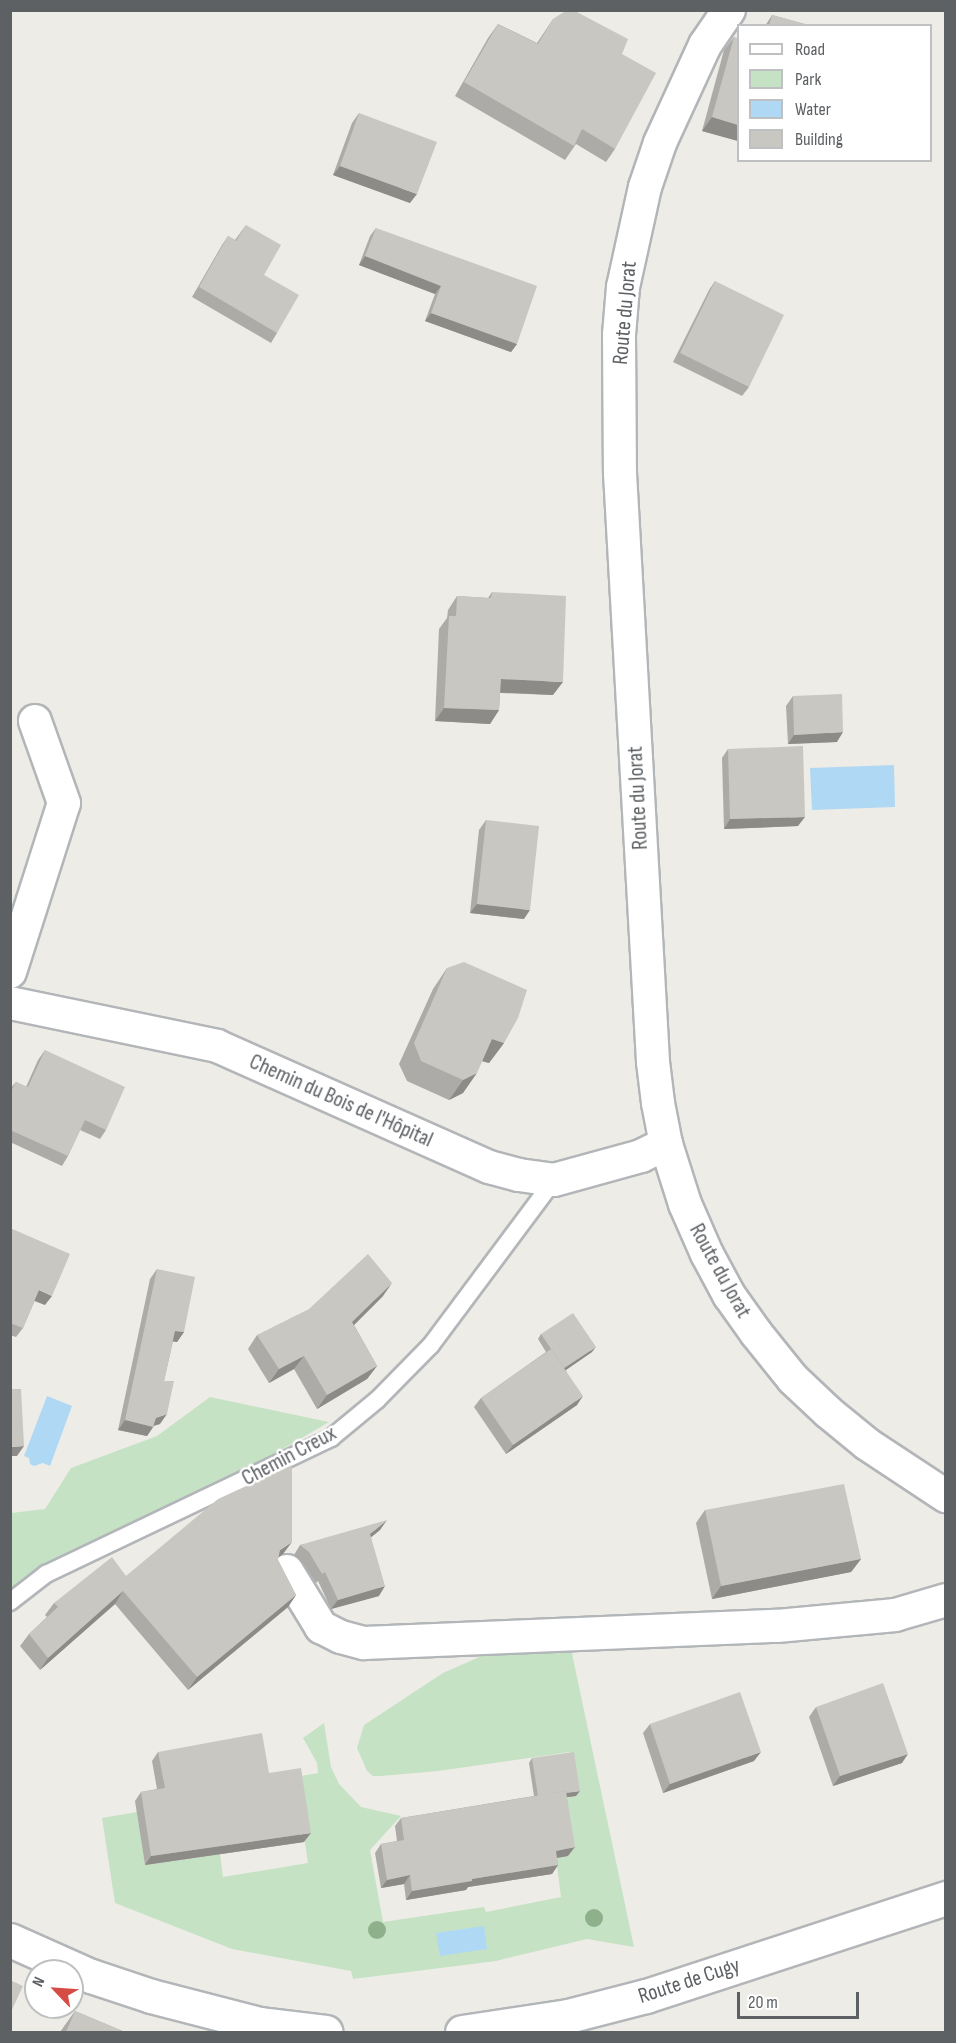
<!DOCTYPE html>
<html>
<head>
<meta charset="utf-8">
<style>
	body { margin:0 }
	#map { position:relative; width:956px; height:2043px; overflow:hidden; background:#eeece6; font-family:"Sofia Sans Condensed",sans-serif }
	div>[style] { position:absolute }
	.green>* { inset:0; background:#c6e2c5 }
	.water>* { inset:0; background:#afd8f5 }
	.roads { filter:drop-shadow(2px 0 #b3b6b9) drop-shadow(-2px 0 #b3b6b9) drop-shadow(0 2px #b3b6b9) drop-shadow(0 -2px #b3b6b9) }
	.service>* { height:16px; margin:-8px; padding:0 8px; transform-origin:8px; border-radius:8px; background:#fff }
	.minor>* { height:32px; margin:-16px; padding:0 16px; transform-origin:16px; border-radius:16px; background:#fff }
	.secondary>* { height:33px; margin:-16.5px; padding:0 16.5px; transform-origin:16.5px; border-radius:16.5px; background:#fff }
	.trees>* { width:18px; height:18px; margin:-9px; border-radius:50%; background:#8eb18b }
	.wall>* { inset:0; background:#adaba7 }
	.shaded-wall>* { inset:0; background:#8d8b88 }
	.building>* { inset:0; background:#c9c7c2 }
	span { translate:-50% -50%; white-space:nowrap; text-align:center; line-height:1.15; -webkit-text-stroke:5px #fff; paint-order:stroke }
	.street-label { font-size:22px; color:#5d6164 }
	.frame { position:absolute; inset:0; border:12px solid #5d6164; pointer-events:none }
	.legend { position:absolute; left:737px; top:24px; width:195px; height:138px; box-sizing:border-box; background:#fff; border:2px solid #bec0c1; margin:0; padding:8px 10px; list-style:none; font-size:18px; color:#5d6164 }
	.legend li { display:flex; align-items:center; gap:12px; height:30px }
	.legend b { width:30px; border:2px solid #bec0c1 }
	.north { position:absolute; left:24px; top:1959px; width:60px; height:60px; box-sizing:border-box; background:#fff; border:2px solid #bec0c1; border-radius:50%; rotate:295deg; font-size:16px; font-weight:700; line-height:24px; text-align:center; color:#5d6164 }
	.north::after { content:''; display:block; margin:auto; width:21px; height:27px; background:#d54c45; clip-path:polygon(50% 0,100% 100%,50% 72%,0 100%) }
	.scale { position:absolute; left:737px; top:1992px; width:122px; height:27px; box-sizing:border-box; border:3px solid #5d6164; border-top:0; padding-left:8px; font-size:18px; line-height:21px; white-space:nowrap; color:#5d6164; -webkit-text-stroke:4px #fff; paint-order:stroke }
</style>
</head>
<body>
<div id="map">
	<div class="green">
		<div style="clip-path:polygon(210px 1397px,329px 1422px,262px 1461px,11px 1593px,11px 1513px,45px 1509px,71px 1468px,157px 1436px)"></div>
		<div style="clip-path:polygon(570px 1644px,634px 1947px,587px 1939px,496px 1961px,353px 1979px,351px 1971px,232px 1949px,115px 1903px,102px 1818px,137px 1812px,145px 1865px,220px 1854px,223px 1877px,308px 1863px,295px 1777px,318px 1773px,317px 1763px,303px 1738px,324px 1723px,331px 1767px,339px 1784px,361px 1807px,401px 1816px,370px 1850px,383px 1922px,484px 1907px,486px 1912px,561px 1897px,556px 1858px,568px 1856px,545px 1801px,576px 1796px,570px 1752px,438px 1771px,381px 1776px,373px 1776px,367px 1771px,357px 1748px,364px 1725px,443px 1673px,500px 1648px)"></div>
	</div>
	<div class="water">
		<div style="clip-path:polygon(894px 765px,895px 807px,812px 810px,810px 768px)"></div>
		<div style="clip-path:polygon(47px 1396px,72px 1406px,50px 1466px,43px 1463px,34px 1466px,30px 1464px,29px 1458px,24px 1456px)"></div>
		<div style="clip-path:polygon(484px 1926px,487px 1949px,440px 1956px,436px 1933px)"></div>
	</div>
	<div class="roads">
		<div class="service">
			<div style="left:10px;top:1602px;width:46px;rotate:-37.9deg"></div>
			<div style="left:46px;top:1574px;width:316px;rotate:-25.5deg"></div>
			<div style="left:331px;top:1438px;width:60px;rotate:-39.6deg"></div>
			<div style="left:377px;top:1400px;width:77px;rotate:-45.5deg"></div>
			<div style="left:431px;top:1345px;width:206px;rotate:-53.3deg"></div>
		</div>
		<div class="minor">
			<div style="left:729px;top:10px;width:42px;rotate:124.4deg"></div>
			<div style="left:705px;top:45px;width:108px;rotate:114.7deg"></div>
			<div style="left:660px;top:143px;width:46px;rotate:108.8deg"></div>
			<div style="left:645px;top:187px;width:102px;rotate:102.4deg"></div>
			<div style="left:623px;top:287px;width:48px;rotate:94.8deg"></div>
			<div style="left:619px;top:335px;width:138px;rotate:89.6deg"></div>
			<div style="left:620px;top:473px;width:590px;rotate:86.79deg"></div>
			<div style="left:653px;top:1062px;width:41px;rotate:83deg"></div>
			<div style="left:658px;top:1103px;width:42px;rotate:79deg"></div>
			<div style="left:666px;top:1144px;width:63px;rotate:72.4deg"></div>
			<div style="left:685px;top:1204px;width:55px;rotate:66.3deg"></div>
			<div style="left:707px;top:1254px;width:47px;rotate:61.8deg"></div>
			<div style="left:729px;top:1295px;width:47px;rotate:54.6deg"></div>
			<div style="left:756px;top:1333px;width:59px;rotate:51.2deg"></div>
			<div style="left:793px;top:1379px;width:48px;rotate:43.3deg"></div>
			<div style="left:828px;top:1412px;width:50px;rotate:39.4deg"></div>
			<div style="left:867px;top:1444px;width:95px;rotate:33.4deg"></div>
			<div style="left:10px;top:972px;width:177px;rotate:-72.3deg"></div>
			<div style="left:64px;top:803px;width:87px;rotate:-109.5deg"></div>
			<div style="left:10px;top:1003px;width:211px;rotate:11.7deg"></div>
			<div style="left:217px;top:1046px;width:298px;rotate:24deg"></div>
			<div style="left:489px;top:1167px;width:31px;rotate:15deg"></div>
			<div style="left:519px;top:1175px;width:35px;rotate:8deg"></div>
			<div style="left:554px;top:1180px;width:90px;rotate:-15.4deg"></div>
			<div style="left:641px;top:1156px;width:28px;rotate:-26deg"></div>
			<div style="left:287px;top:1571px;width:66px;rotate:58.7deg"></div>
			<div style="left:321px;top:1627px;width:22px;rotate:27deg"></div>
			<div style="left:341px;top:1637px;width:24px;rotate:15deg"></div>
			<div style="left:364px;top:1643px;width:413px;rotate:-2.4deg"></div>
			<div style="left:777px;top:1626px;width:119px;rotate:-5.3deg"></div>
			<div style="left:895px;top:1615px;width:53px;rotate:-16.4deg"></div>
		</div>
		<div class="secondary">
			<div style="left:10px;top:1940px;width:89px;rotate:24deg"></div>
			<div style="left:91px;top:1976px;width:63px;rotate:18.4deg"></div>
			<div style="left:151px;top:1996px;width:112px;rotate:14.5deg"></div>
			<div style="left:259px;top:2024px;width:67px;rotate:6.8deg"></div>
			<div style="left:462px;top:2032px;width:107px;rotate:-8.6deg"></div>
			<div style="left:568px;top:2016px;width:81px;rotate:-14.4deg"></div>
			<div style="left:646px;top:1996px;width:316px;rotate:-18.1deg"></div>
		</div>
	</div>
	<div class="trees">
		<div style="left:594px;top:1918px"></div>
		<div style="left:377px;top:1930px"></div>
	</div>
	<div class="wall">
		<div style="clip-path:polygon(772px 15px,812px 26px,765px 26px)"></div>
		<div style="clip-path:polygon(553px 19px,622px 54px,615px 149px,606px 162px,576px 144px,565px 160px,455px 96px,488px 38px,498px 24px,537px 43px)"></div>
		<div style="clip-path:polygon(734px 37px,738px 141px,702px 131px,724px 50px)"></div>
		<div style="clip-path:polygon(359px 113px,410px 203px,333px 175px,352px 123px)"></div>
		<div style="clip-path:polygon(246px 225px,264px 275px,277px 333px,271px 343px,192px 297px,222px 245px,228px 236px,235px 240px)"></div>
		<div style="clip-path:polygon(376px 228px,517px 344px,511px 352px,425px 321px,435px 294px,359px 265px,370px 236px)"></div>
		<div style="clip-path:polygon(715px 281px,749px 387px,742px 396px,673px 362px,709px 290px)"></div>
		<div style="clip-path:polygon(492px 592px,553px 695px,500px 693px,499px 710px,490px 724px,435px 721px,439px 629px,447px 618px,448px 610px,457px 596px,488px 598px)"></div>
		<div style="clip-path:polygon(793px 696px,837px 742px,788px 744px,786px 706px)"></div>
		<div style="clip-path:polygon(728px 749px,798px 826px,724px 829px,722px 758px)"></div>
		<div style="clip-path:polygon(486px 820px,524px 919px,470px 913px,479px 830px)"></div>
		<div style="clip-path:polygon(447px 968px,504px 1043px,489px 1063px,482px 1061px,463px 1093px,449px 1100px,407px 1081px,399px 1064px,433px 989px)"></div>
		<div style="clip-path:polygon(45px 1050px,106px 1130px,100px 1139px,80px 1130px,68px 1156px,62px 1166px,10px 1142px,10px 1089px,16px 1082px,26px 1087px,38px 1060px)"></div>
		<div style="clip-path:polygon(10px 1228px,45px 1305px,35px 1300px,23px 1328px,16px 1337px,10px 1335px)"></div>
		<div style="clip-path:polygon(157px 1269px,184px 1332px,177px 1342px,173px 1341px,164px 1381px,160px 1424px,154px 1426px,147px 1436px,118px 1430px,150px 1279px)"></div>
		<div style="clip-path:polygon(383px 1296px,354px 1325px,377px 1366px,367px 1379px,317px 1409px,294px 1369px,269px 1383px,248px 1349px,257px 1335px)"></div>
		<div style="clip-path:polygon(541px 1334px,592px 1352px,566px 1370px,577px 1405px,506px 1454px,474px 1407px,481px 1398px,546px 1352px,538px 1339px)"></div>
		<div style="clip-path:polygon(705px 1510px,861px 1559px,851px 1572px,712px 1599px,696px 1523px)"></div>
		<div style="clip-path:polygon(380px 1530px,371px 1537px,379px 1596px,331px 1609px,318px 1581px,316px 1583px,302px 1562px,294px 1555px,300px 1545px)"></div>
		<div style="clip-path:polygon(283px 1554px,278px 1557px,278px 1560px,296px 1595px,288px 1607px,188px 1690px,115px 1604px,40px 1670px,20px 1646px,29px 1634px,47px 1617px,45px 1615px,54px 1603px,126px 1576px)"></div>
		<div style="clip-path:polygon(816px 1707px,902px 1763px,833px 1786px,809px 1717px)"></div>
		<div style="clip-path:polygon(650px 1724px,754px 1761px,663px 1793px,643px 1733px)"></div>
		<div style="clip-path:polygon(158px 1752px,269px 1773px,304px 1842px,145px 1865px,135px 1801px,141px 1792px,157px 1789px,152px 1761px)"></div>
		<div style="clip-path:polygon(532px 1758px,576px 1796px,567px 1797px,568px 1856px,557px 1858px,558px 1865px,552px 1874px,468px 1887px,466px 1890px,406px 1900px,404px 1884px,381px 1888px,375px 1853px,381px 1844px,397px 1841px,395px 1826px,401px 1818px,534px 1796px,529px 1763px)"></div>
		<div style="clip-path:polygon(75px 2011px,125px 2032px,60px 2032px)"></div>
	</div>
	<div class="shaded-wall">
		<div style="clip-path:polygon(712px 117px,738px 125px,738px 141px,702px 131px)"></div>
		<div style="clip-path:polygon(340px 166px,417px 194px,410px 203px,333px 175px)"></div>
		<div style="clip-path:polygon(365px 256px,441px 286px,435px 294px,359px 265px)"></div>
		<div style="clip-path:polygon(431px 313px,517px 344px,511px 352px,425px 321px)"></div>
		<div style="clip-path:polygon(501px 679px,563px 682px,553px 695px,491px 692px)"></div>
		<div style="clip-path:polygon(444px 708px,499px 710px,490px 724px,435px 721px)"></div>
		<div style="clip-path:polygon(843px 732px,837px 742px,788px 744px,794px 735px)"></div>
		<div style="clip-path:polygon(805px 817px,798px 826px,724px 829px,730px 819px)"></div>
		<div style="clip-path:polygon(477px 904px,530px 910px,524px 919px,470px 913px)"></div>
		<div style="clip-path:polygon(492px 1039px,504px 1043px,489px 1063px,478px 1060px)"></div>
		<div style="clip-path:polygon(477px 1073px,463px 1093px,449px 1100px,463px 1080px)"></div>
		<div style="clip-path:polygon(392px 1283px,383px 1296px,343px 1336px,352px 1322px)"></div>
		<div style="clip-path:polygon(39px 1290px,52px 1296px,45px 1305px,32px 1300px)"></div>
		<div style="clip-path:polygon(175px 1331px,184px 1332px,177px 1342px,169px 1341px)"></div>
		<div style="clip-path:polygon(596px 1347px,592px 1352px,560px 1374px,563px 1369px)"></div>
		<div style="clip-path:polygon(304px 1356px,294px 1369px,269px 1383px,279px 1369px)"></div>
		<div style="clip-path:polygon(377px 1366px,367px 1379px,317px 1409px,327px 1395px)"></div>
		<div style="clip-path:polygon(583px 1396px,577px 1405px,506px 1454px,513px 1445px)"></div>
		<div style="clip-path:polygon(167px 1414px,160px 1424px,152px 1426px,153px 1427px,147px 1436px,118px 1430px,125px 1420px,156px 1418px)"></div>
		<div style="clip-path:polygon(24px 1446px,17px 1456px,10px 1456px,10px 1447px)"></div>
		<div style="clip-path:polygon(387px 1520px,380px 1530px,364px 1543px,370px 1534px)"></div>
		<div style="clip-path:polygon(292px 1542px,283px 1554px,272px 1562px,280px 1550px)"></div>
		<div style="clip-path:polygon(861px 1559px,851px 1572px,712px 1599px,721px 1586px)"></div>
		<div style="clip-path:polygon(385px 1586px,379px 1596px,331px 1609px,338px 1600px)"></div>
		<div style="clip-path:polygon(123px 1591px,115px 1604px,40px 1670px,48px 1658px)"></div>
		<div style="clip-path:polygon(296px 1595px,288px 1607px,188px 1690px,197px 1677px)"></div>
		<div style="clip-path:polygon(761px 1752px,754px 1761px,663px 1793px,670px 1784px)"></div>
		<div style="clip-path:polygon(908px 1754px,902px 1763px,833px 1786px,840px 1776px)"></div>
		<div style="clip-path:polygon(580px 1791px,576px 1796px,534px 1802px,538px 1797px)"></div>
		<div style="clip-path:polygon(311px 1833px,304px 1842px,145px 1865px,151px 1856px)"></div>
		<div style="clip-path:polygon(575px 1847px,568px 1856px,550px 1859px,556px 1851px)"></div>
		<div style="clip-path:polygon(558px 1865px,552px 1874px,468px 1887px,466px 1890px,406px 1900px,412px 1891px,472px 1879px)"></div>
		<div style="clip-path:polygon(410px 1875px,404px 1884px,381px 1888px,387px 1880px)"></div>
	</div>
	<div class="building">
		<div style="clip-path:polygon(567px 10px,573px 10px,628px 39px,622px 54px,656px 73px,615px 149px,582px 129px,574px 146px,464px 82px,498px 24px,538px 44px,553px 19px)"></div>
		<div style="clip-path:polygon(772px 15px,812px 26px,769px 26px)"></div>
		<div style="clip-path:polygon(734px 37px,738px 38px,738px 125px,712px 117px)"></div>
		<div style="clip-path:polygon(359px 113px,437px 142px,417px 194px,340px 166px)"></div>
		<div style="clip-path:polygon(246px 225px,281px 245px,264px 275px,299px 295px,277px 333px,199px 287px,228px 236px,236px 241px)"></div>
		<div style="clip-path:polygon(376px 228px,537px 286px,517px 344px,431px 313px,441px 286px,365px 256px)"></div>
		<div style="clip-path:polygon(715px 281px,784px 315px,749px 387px,680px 353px)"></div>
		<div style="clip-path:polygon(492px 592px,566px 596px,563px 682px,501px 679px,499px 710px,444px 708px,449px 616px,456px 616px,457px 596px,491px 598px)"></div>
		<div style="clip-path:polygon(842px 694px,843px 732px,794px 735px,793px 696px)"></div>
		<div style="clip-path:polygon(803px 746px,805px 817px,730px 819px,728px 749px)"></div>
		<div style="clip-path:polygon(486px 820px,539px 826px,530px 910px,477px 904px)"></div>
		<div style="clip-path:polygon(464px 962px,527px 990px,518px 1018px,504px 1043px,492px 1039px,477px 1073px,463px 1080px,421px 1061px,414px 1043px,447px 968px)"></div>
		<div style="clip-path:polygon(45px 1050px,125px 1087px,106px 1130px,85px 1120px,68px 1156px,10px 1130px,10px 1093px,16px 1082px,28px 1087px)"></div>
		<div style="clip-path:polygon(10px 1228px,70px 1254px,52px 1296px,39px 1290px,23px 1328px,10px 1323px)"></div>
		<div style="clip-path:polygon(368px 1254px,392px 1283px,352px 1322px,377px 1366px,327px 1395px,304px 1356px,279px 1369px,257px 1335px,309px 1309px)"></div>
		<div style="clip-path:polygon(157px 1269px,195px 1277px,184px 1332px,175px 1331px,164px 1381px,174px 1381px,167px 1414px,156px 1418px,153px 1427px,125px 1420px)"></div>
		<div style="clip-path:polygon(573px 1313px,596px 1347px,564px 1368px,541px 1334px)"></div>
		<div style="clip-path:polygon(551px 1349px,583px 1396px,513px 1445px,481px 1398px)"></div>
		<div style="clip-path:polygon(10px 1389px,21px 1389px,24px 1446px,10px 1447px)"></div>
		<div style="clip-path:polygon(292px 1465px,292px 1542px,280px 1550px,278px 1560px,296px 1595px,197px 1677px,123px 1591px,48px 1658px,29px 1634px,58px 1607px,54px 1603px,112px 1557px,126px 1576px,218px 1499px)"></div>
		<div style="clip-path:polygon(844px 1484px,861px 1559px,721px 1586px,705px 1510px)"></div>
		<div style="clip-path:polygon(387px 1520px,370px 1534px,385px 1586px,338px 1600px,325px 1572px,322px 1574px,309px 1552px,300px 1545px)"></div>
		<div style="clip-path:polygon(883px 1683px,908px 1754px,840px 1776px,816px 1707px)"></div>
		<div style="clip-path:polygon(740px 1692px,761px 1752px,670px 1784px,650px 1724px)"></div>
		<div style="clip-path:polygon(262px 1733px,269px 1773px,301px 1768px,311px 1833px,151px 1856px,141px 1792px,165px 1788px,158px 1752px)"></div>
		<div style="clip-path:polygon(574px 1752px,580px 1791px,566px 1793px,566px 1791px,538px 1796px,532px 1758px)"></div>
		<div style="clip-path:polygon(566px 1791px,575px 1847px,556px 1851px,558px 1865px,472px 1879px,472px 1881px,412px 1891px,410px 1875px,387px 1880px,381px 1844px,404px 1840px,401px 1818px)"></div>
		<div style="clip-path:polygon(10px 1980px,23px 1986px,10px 2014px)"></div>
		<div style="clip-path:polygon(75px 2011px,125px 2032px,66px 2032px)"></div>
	</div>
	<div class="street-label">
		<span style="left:625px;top:313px;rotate:-85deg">Route du Jorat</span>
		<span style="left:638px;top:798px;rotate:-93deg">Route du Jorat</span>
		<span style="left:341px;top:1101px;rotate:24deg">Chemin du Bois de l'Hôpital</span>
		<span style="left:720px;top:1271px;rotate:61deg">Route du Jorat</span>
		<span style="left:289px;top:1456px;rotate:-28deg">Chemin Creux</span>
		<span style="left:689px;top:1981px;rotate:-18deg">Route de Cugy</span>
	</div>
	<div class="frame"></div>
	<ul class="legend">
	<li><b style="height:8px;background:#fff"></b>Road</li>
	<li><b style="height:16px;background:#c6e2c5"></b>Park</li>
	<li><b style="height:16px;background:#afd8f5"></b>Water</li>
	<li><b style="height:16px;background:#c9c7c2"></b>Building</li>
	</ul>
	<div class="north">N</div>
	<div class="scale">20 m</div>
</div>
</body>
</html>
